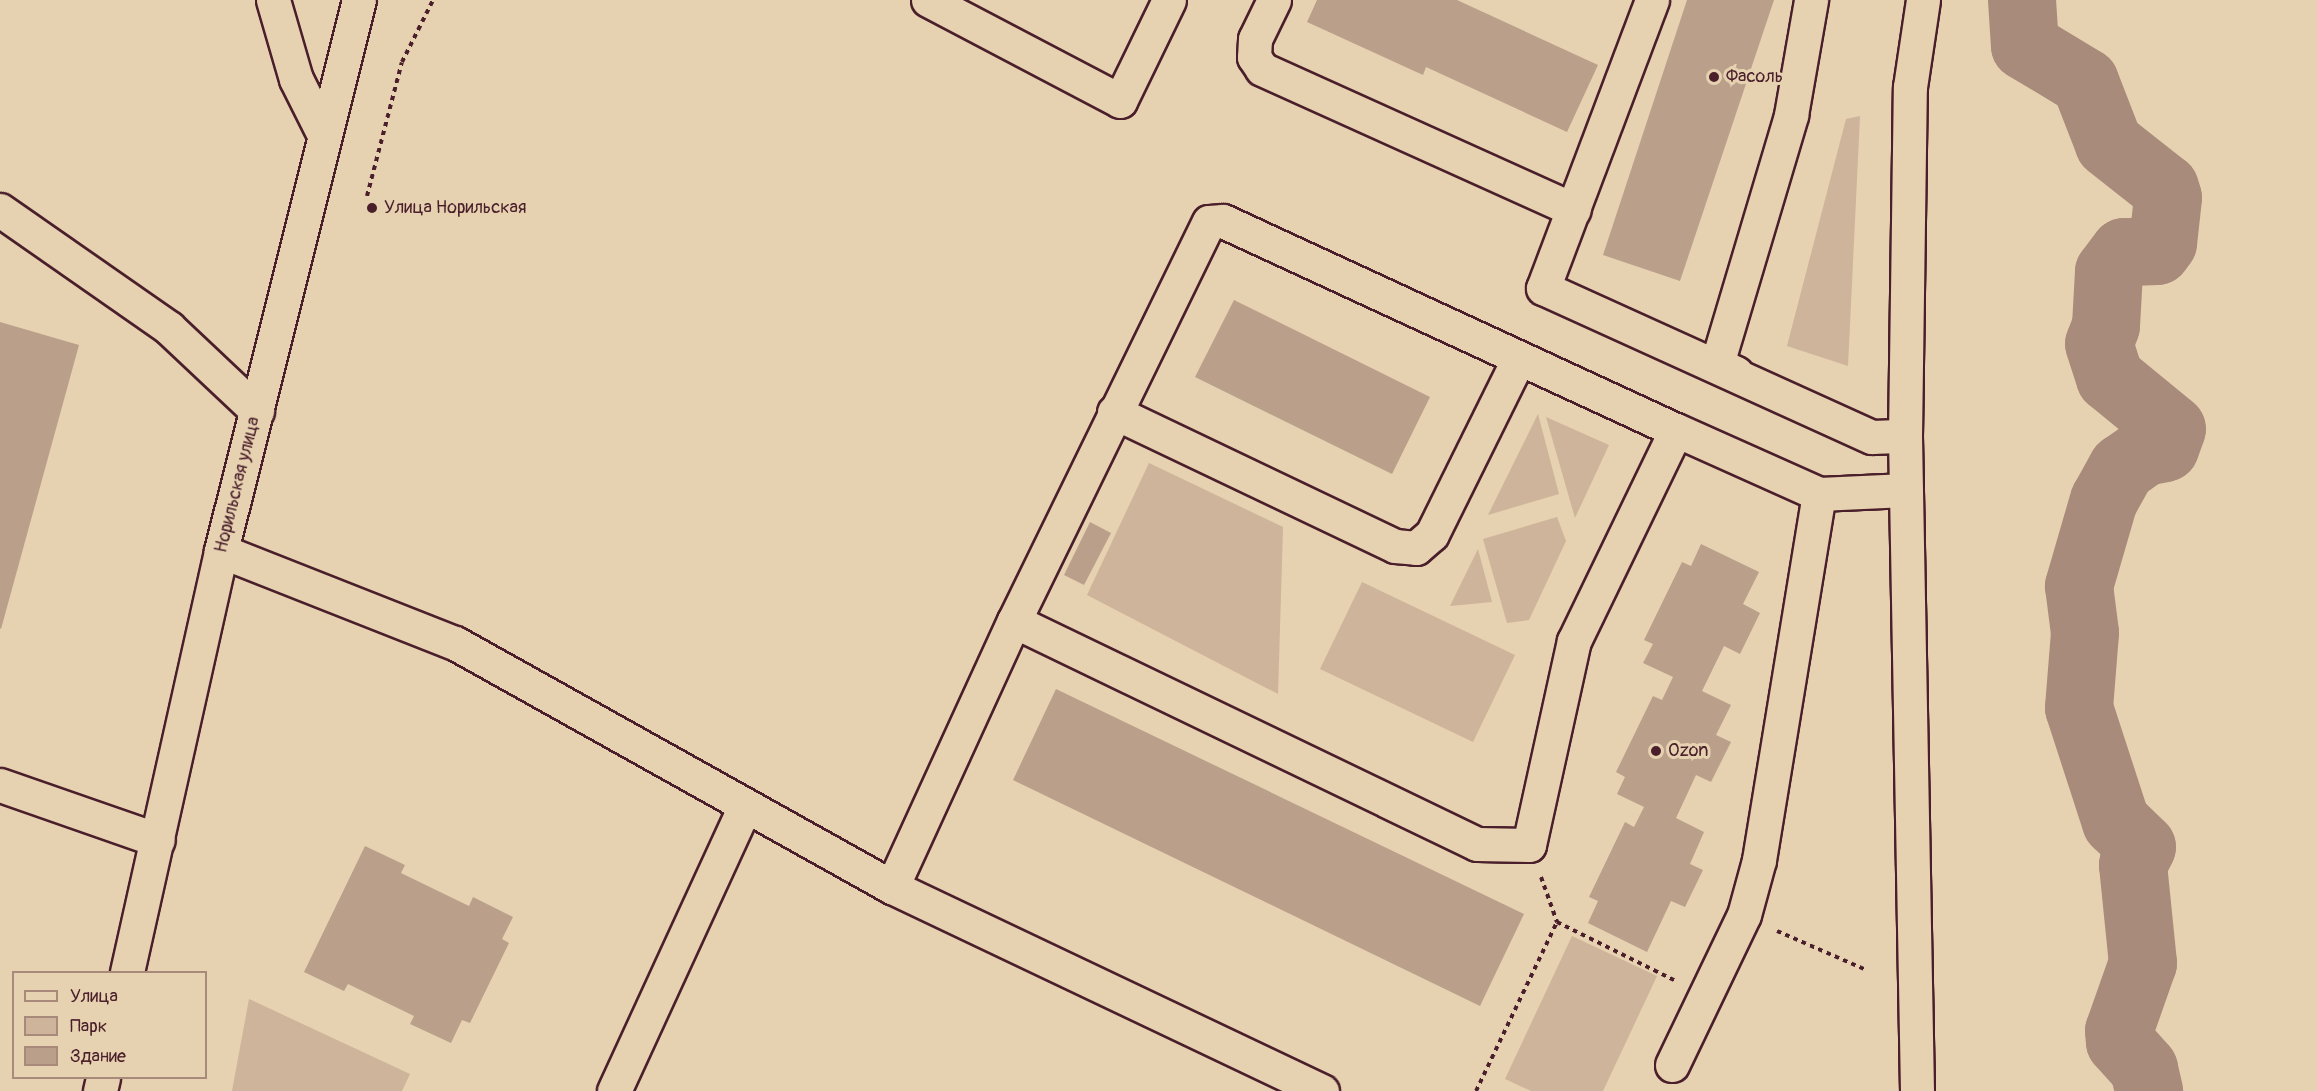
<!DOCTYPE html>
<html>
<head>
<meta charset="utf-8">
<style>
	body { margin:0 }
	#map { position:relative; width:2317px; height:1091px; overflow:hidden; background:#e6d1b0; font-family:Pangolin,sans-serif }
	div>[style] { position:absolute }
	.green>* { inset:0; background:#cdb49a }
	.river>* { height:68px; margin:-34px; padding:0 34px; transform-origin:34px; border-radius:34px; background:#a88b7b }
	.building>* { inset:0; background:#ba9f8b }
	.path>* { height:4px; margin-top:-2px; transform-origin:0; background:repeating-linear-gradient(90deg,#4a1f2b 0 4.5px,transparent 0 9px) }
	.roads { filter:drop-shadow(2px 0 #4a1f2b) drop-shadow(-2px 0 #4a1f2b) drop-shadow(0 2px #4a1f2b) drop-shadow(0 -2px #4a1f2b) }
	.minor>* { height:33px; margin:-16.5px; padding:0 16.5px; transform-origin:16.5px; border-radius:16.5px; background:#e6d1b0 }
	.dots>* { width:16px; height:16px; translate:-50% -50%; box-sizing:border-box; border:3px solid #e6d1b0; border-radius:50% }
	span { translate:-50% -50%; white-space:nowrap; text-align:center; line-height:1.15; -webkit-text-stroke:6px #e6d1b0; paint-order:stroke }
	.poi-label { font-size:18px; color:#4a1f2b }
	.left { translate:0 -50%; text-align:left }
	.street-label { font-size:18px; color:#4a1f2b }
	.legend { position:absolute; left:12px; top:971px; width:195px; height:108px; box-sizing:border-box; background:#e6d1b0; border:2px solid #a88a7b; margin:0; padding:8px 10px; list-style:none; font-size:18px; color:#4a1f2b }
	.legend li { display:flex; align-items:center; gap:12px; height:30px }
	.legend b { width:30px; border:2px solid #a88a7b }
</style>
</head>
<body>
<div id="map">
	<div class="green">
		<div style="clip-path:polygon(1860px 116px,1848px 366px,1787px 346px,1846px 119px)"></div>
		<div style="clip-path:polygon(1538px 414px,1559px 494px,1488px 515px)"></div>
		<div style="clip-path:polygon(1546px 417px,1609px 445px,1575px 518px)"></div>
		<div style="clip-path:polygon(1149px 463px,1283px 527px,1278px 694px,1087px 595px)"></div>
		<div style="clip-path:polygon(1557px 517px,1566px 541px,1529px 620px,1507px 623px,1483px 539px)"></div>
		<div style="clip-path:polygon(1478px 549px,1492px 602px,1450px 606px)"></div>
		<div style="clip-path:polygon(1362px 582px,1515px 655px,1473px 742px,1320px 669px)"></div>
		<div style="clip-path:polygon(1572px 936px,1657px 976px,1603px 1091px,1531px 1091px,1505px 1079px)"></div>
		<div style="clip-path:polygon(249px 999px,410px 1074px,402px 1091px,232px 1091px)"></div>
	</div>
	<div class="river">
		<div style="left:2022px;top:0;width:46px;rotate:86.3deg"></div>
		<div style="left:2025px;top:46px;width:70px;rotate:31deg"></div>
		<div style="left:2085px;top:82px;width:66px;rotate:68.8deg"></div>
		<div style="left:2109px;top:144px;width:71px;rotate:38.2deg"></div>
		<div style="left:2165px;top:188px;width:10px;rotate:73deg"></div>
		<div style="left:2168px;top:198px;width:45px;rotate:96.3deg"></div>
		<div style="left:2163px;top:243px;width:10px;rotate:127deg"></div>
		<div style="left:2157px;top:251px;width:33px;rotate:178deg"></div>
		<div style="left:2124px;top:252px;width:25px;rotate:127deg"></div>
		<div style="left:2109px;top:272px;width:54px;rotate:93.2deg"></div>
		<div style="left:2106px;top:326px;width:19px;rotate:111deg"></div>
		<div style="left:2099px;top:344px;width:36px;rotate:72deg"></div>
		<div style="left:2110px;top:378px;width:80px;rotate:39.4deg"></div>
		<div style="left:2172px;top:429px;width:20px;rotate:110deg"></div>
		<div style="left:2165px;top:448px;width:20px;rotate:169deg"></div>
		<div style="left:2145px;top:452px;width:28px;rotate:145deg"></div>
		<div style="left:2122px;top:468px;width:37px;rotate:119deg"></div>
		<div style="left:2104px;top:500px;width:90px;rotate:106.2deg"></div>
		<div style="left:2079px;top:586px;width:47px;rotate:82.7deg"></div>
		<div style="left:2085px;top:633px;width:75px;rotate:94.6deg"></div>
		<div style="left:2079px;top:708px;width:120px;rotate:72deg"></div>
		<div style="left:2116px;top:822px;width:36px;rotate:44deg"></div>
		<div style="left:2142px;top:847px;width:20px;rotate:117deg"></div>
		<div style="left:2133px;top:865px;width:99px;rotate:84.2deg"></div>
		<div style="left:2143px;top:963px;width:72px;rotate:109.4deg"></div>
		<div style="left:2119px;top:1031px;width:11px;rotate:85deg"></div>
		<div style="left:2120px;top:1042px;width:36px;rotate:48deg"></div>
		<div style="left:2144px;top:1069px;width:23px;rotate:77deg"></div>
	</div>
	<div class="building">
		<div style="clip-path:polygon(1317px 0,1457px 0,1598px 65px,1567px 132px,1426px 67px,1423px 75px,1307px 22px)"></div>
		<div style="clip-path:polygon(1687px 0,1774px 0,1680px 281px,1603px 255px)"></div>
		<div style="clip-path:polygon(1234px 300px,1430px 397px,1392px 474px,1195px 377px)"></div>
		<div style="clip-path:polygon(0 322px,79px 345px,1px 629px,0 628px)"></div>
		<div style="clip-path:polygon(1090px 522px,1111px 533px,1084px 585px,1064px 575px)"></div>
		<div style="clip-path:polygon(1701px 544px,1759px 572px,1743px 604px,1760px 613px,1740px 654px,1724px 646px,1702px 691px,1731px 705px,1716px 735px,1731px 742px,1711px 782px,1696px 775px,1676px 818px,1704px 832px,1690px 864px,1703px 870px,1685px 907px,1671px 901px,1647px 952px,1588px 923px,1598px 901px,1589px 897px,1625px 822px,1634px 827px,1644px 807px,1617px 794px,1625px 777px,1616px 772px,1653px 696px,1662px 700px,1673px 677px,1643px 663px,1653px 644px,1644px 640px,1682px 562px,1691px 566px)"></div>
		<div style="clip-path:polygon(1056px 689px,1524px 914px,1480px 1006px,1013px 780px)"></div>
		<div style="clip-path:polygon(365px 846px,405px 865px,401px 873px,469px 906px,473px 897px,513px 917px,502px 939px,509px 943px,470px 1023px,462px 1020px,451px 1043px,410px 1024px,414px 1016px,348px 984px,344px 991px,304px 972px)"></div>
	</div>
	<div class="path">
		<div style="left:367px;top:196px;width:138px;rotate:-75.4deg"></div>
		<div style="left:402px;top:62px;width:69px;rotate:-63.4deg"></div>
		<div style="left:1541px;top:877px;width:48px;rotate:70.4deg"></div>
		<div style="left:1557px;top:922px;width:131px;rotate:26.4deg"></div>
		<div style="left:1777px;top:931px;width:95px;rotate:23.6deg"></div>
		<div style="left:1476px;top:1091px;width:187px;rotate:-64.4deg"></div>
	</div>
	<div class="roads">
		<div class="minor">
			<div style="left:273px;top:0;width:82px;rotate:73.8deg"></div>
			<div style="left:296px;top:79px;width:63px;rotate:63.4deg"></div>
			<div style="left:928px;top:0;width:217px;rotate:27.7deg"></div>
			<div style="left:1120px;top:101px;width:112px;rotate:-64.1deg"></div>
			<div style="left:1274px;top:0;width:43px;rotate:116deg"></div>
			<div style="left:1255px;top:39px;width:18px;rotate:93deg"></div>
			<div style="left:1254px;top:57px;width:14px;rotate:56deg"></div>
			<div style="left:1262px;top:69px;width:342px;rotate:24.3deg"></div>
			<div style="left:1652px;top:0;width:308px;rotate:110.7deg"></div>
			<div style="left:1543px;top:288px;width:361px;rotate:24.4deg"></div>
			<div style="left:1872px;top:437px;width:33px;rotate:-2deg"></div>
			<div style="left:0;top:210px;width:206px;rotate:34.9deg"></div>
			<div style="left:169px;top:328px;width:121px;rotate:43.3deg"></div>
			<div style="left:1736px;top:373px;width:21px;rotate:-155deg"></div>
			<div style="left:1717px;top:364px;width:260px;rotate:-73.4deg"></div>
			<div style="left:1791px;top:115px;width:117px;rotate:-80.1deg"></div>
			<div style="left:1114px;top:412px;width:311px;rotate:25.5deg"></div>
			<div style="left:1395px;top:546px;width:21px;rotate:5deg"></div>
			<div style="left:1416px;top:548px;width:21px;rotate:-41deg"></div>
			<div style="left:1432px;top:534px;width:194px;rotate:-63.7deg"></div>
			<div style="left:221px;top:551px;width:251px;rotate:21.5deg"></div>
			<div style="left:455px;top:643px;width:501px;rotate:29.18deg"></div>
			<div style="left:892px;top:887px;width:476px;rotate:25.4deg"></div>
			<div style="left:1014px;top:621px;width:444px;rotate:-64deg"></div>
			<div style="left:1209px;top:222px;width:14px;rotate:-4deg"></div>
			<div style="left:1223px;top:221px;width:499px;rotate:24.8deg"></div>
			<div style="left:0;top:785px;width:167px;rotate:19.2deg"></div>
			<div style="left:892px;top:887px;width:293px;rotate:-65.4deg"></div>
			<div style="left:1014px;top:621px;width:514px;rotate:25.72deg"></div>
			<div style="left:1477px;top:844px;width:52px;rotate:1.1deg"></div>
			<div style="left:1529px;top:845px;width:209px;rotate:-77.6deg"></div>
			<div style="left:1574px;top:641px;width:234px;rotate:-64.2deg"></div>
			<div style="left:1676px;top:430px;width:157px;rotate:24.1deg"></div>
			<div style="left:1819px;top:494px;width:87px;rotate:-2.6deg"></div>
			<div style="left:127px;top:972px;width:431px;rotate:-77.4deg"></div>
			<div style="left:221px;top:551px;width:568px;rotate:-75.94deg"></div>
			<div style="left:1672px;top:1065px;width:166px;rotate:-64.4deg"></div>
			<div style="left:1744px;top:915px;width:57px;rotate:-74.7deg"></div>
			<div style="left:1759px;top:860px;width:371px;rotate:-80.7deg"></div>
			<div style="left:100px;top:1091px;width:13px;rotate:-77deg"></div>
			<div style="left:614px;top:1091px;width:311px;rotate:-65.3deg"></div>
			<div style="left:1917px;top:1091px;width:655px;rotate:-91.05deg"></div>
			<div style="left:1905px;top:436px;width:349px;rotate:-89.2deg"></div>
			<div style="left:1910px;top:87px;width:88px;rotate:-81.5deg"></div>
		</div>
	</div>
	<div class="dots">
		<div style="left:1714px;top:77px;background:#4a1f2b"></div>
		<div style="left:372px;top:208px;background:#4a1f2b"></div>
		<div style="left:1656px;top:751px;background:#4a1f2b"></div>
	</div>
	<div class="poi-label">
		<span class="left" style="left:1726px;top:77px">Фасоль</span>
		<span class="left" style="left:384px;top:208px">Улица Норильская</span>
		<span class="left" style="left:1668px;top:751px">Ozon</span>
	</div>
	<div class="street-label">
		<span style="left:238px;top:485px;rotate:-76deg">Норильская улица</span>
	</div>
	<ul class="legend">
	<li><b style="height:8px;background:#e6d1b0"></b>Улица</li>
	<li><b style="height:16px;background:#cdb49a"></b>Парк</li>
	<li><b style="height:16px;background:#ba9f8b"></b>Здание</li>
	</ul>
</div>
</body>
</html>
